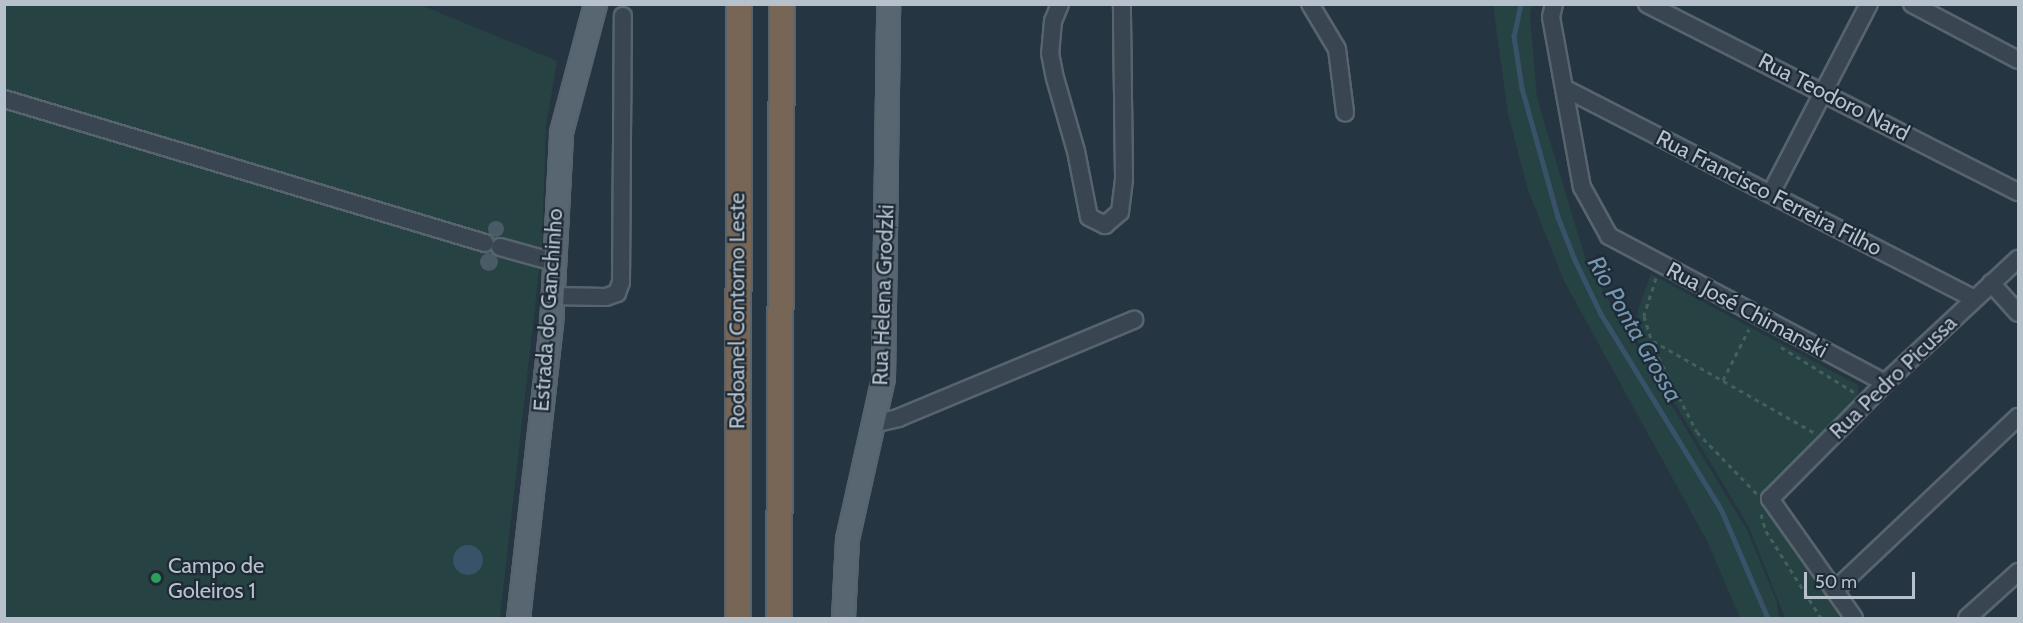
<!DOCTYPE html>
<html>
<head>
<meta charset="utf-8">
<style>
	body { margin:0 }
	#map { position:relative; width:2023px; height:623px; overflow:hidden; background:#253541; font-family:Cabin,sans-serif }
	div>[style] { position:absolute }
	.green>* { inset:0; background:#274242 }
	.water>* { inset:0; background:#385369 }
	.round { border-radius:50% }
	.stream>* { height:4.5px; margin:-2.25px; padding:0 2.25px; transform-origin:2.25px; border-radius:2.25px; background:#385369 }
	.building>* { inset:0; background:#495b67 }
	.path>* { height:3px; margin-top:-1.5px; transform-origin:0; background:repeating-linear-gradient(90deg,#455e5e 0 4.5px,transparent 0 9px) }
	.roads { filter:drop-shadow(2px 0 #57646e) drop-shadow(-2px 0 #57646e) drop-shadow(0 2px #57646e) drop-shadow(0 -2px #57646e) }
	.minor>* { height:16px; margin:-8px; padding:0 8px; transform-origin:8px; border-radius:8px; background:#394651 }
	.major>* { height:21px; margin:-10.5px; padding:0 10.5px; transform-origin:10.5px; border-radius:10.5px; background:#576671 }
	.highway>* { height:24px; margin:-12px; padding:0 12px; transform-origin:12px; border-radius:12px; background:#776656 }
	.dots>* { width:16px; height:16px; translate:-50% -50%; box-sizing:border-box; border:3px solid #1e2b36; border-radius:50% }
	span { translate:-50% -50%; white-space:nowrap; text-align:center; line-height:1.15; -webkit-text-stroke:4.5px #1e2b36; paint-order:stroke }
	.street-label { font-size:22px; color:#b6c1cb }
	.poi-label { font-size:22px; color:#b6c1cb }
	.left { translate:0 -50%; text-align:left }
	.water-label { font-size:24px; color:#7596af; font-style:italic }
	.frame { position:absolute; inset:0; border:6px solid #b6c1cb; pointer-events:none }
	.scale { position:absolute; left:1804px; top:572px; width:111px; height:27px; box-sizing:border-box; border:3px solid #b6c1cb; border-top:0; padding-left:8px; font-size:18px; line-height:21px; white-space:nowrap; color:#b6c1cb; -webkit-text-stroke:4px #1e2b36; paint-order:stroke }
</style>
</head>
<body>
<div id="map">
	<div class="green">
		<div style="clip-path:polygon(4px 5px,421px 5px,557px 61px,546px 127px,542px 244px,500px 618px,5px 618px)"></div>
		<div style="clip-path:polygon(1493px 5px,1532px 5px,1530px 15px,1537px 98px,1587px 264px,1747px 530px,1777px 602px,1779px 618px,1740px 618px,1707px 541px,1564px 281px,1528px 190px,1508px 114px)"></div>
		<div style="clip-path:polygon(1651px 274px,1858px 385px,1858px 402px,1771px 483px,1764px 497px,1771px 518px,1841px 618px,1785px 618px,1749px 527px,1636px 339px,1638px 309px)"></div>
	</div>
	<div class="water">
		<div class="round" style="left:453px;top:545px;width:30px;height:30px"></div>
	</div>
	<div class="stream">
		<div style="left:1521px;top:4px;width:33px;rotate:102deg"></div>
		<div style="left:1514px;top:36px;width:53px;rotate:81.3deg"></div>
		<div style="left:1522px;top:88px;width:134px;rotate:74.4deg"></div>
		<div style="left:1558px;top:217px;width:46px;rotate:68.4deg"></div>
		<div style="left:1575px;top:260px;width:60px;rotate:64.3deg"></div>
		<div style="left:1601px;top:314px;width:229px;rotate:58.4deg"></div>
		<div style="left:1721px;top:509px;width:119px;rotate:66.7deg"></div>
	</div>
	<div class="building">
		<div class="round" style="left:488px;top:221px;width:16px;height:16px"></div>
		<div class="round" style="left:480px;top:253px;width:18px;height:18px"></div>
	</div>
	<div class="path">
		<div style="left:1656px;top:278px;width:40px;rotate:108deg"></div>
		<div style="left:1644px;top:316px;width:34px;rotate:73deg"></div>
		<div style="left:1654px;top:349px;width:93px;rotate:62.6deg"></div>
		<div style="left:1697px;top:432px;width:86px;rotate:45.9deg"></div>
		<div style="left:1653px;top:341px;width:189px;rotate:29.6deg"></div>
		<div style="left:1781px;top:347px;width:86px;rotate:31.7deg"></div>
		<div style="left:1723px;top:380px;width:57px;rotate:-63deg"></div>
		<div style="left:1761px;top:514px;width:18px;rotate:74deg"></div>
		<div style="left:1766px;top:531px;width:103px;rotate:57.7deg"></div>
	</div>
	<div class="roads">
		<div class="minor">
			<div style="left:1060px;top:4px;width:18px;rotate:112deg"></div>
			<div style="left:1053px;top:21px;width:32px;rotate:95deg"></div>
			<div style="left:1050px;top:53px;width:25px;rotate:79deg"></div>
			<div style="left:1055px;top:78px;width:76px;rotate:74deg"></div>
			<div style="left:1076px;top:151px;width:67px;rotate:78.9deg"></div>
			<div style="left:1089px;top:217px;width:18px;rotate:27deg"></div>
			<div style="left:1105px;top:225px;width:20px;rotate:-41deg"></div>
			<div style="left:1120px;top:212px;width:34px;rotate:-83deg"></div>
			<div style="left:1124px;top:178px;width:174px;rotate:-90.7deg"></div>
			<div style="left:1310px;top:4px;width:52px;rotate:59deg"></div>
			<div style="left:1337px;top:49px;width:64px;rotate:82.8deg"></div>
			<div style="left:1554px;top:4px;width:13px;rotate:103deg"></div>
			<div style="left:1551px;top:17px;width:173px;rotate:79.7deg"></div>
			<div style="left:1582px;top:187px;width:56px;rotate:61.1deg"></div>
			<div style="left:1609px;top:236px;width:313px;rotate:28deg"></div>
			<div style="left:1647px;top:4px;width:416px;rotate:26.9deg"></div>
			<div style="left:1912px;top:4px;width:120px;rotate:27.8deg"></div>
			<div style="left:1564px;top:88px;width:461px;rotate:27.2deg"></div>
			<div style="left:4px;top:99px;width:502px;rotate:16.67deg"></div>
			<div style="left:1771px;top:193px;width:213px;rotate:-62.6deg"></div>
			<div style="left:500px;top:247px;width:56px;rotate:15.5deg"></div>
			<div style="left:1991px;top:283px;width:40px;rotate:48deg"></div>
			<div style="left:552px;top:296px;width:54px;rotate:1.1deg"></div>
			<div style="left:606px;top:297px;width:12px;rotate:-20deg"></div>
			<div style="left:617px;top:293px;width:12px;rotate:-70deg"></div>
			<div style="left:621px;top:282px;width:266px;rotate:-89.6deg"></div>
			<div style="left:873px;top:424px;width:26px;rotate:-13deg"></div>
			<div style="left:898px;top:418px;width:256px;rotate:-22.6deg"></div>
			<div style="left:1835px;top:590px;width:252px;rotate:-43.4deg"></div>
			<div style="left:1854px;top:618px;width:146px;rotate:-125.2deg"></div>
			<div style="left:1770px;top:499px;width:163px;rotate:-45.2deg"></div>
			<div style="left:1885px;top:383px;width:182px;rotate:-43deg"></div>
			<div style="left:1967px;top:618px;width:69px;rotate:-42deg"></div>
		</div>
		<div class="major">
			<div style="left:518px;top:618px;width:294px;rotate:-83.6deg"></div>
			<div style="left:551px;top:326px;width:194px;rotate:-87deg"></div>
			<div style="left:561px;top:132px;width:132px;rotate:-75.1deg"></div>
			<div style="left:843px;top:618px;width:79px;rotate:-87.1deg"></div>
			<div style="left:847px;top:539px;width:165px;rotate:-77.4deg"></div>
			<div style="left:883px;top:378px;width:374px;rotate:-89.2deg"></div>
		</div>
		<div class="highway">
			<div style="left:738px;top:618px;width:614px;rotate:-89.91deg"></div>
			<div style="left:779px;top:618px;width:614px;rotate:-89.72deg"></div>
		</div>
	</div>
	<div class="dots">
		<div style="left:156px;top:578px;background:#2e9e5b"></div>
	</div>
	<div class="street-label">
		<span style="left:1834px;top:97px;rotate:27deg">Rua Teodoro Nard</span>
		<span style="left:1769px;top:193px;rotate:27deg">Rua Francisco Ferreira Filho</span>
		<span style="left:883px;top:295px;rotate:-88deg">Rua Helena Grodzki</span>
		<span style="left:548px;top:310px;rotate:-86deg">Estrada do Ganchinho</span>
		<span style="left:1747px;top:310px;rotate:28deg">Rua José Chimanski</span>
		<span style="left:737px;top:311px;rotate:-90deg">Rodoanel Contorno Leste</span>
		<span style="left:1893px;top:377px;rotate:-44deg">Rua Pedro Picussa</span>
	</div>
	<div class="poi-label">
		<span class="left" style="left:168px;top:578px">Campo de<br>Goleiros 1</span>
	</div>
	<div class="water-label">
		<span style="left:1635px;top:329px;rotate:60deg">Rio Ponta Grossa</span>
	</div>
	<div class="frame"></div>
	<div class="scale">50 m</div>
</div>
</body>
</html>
